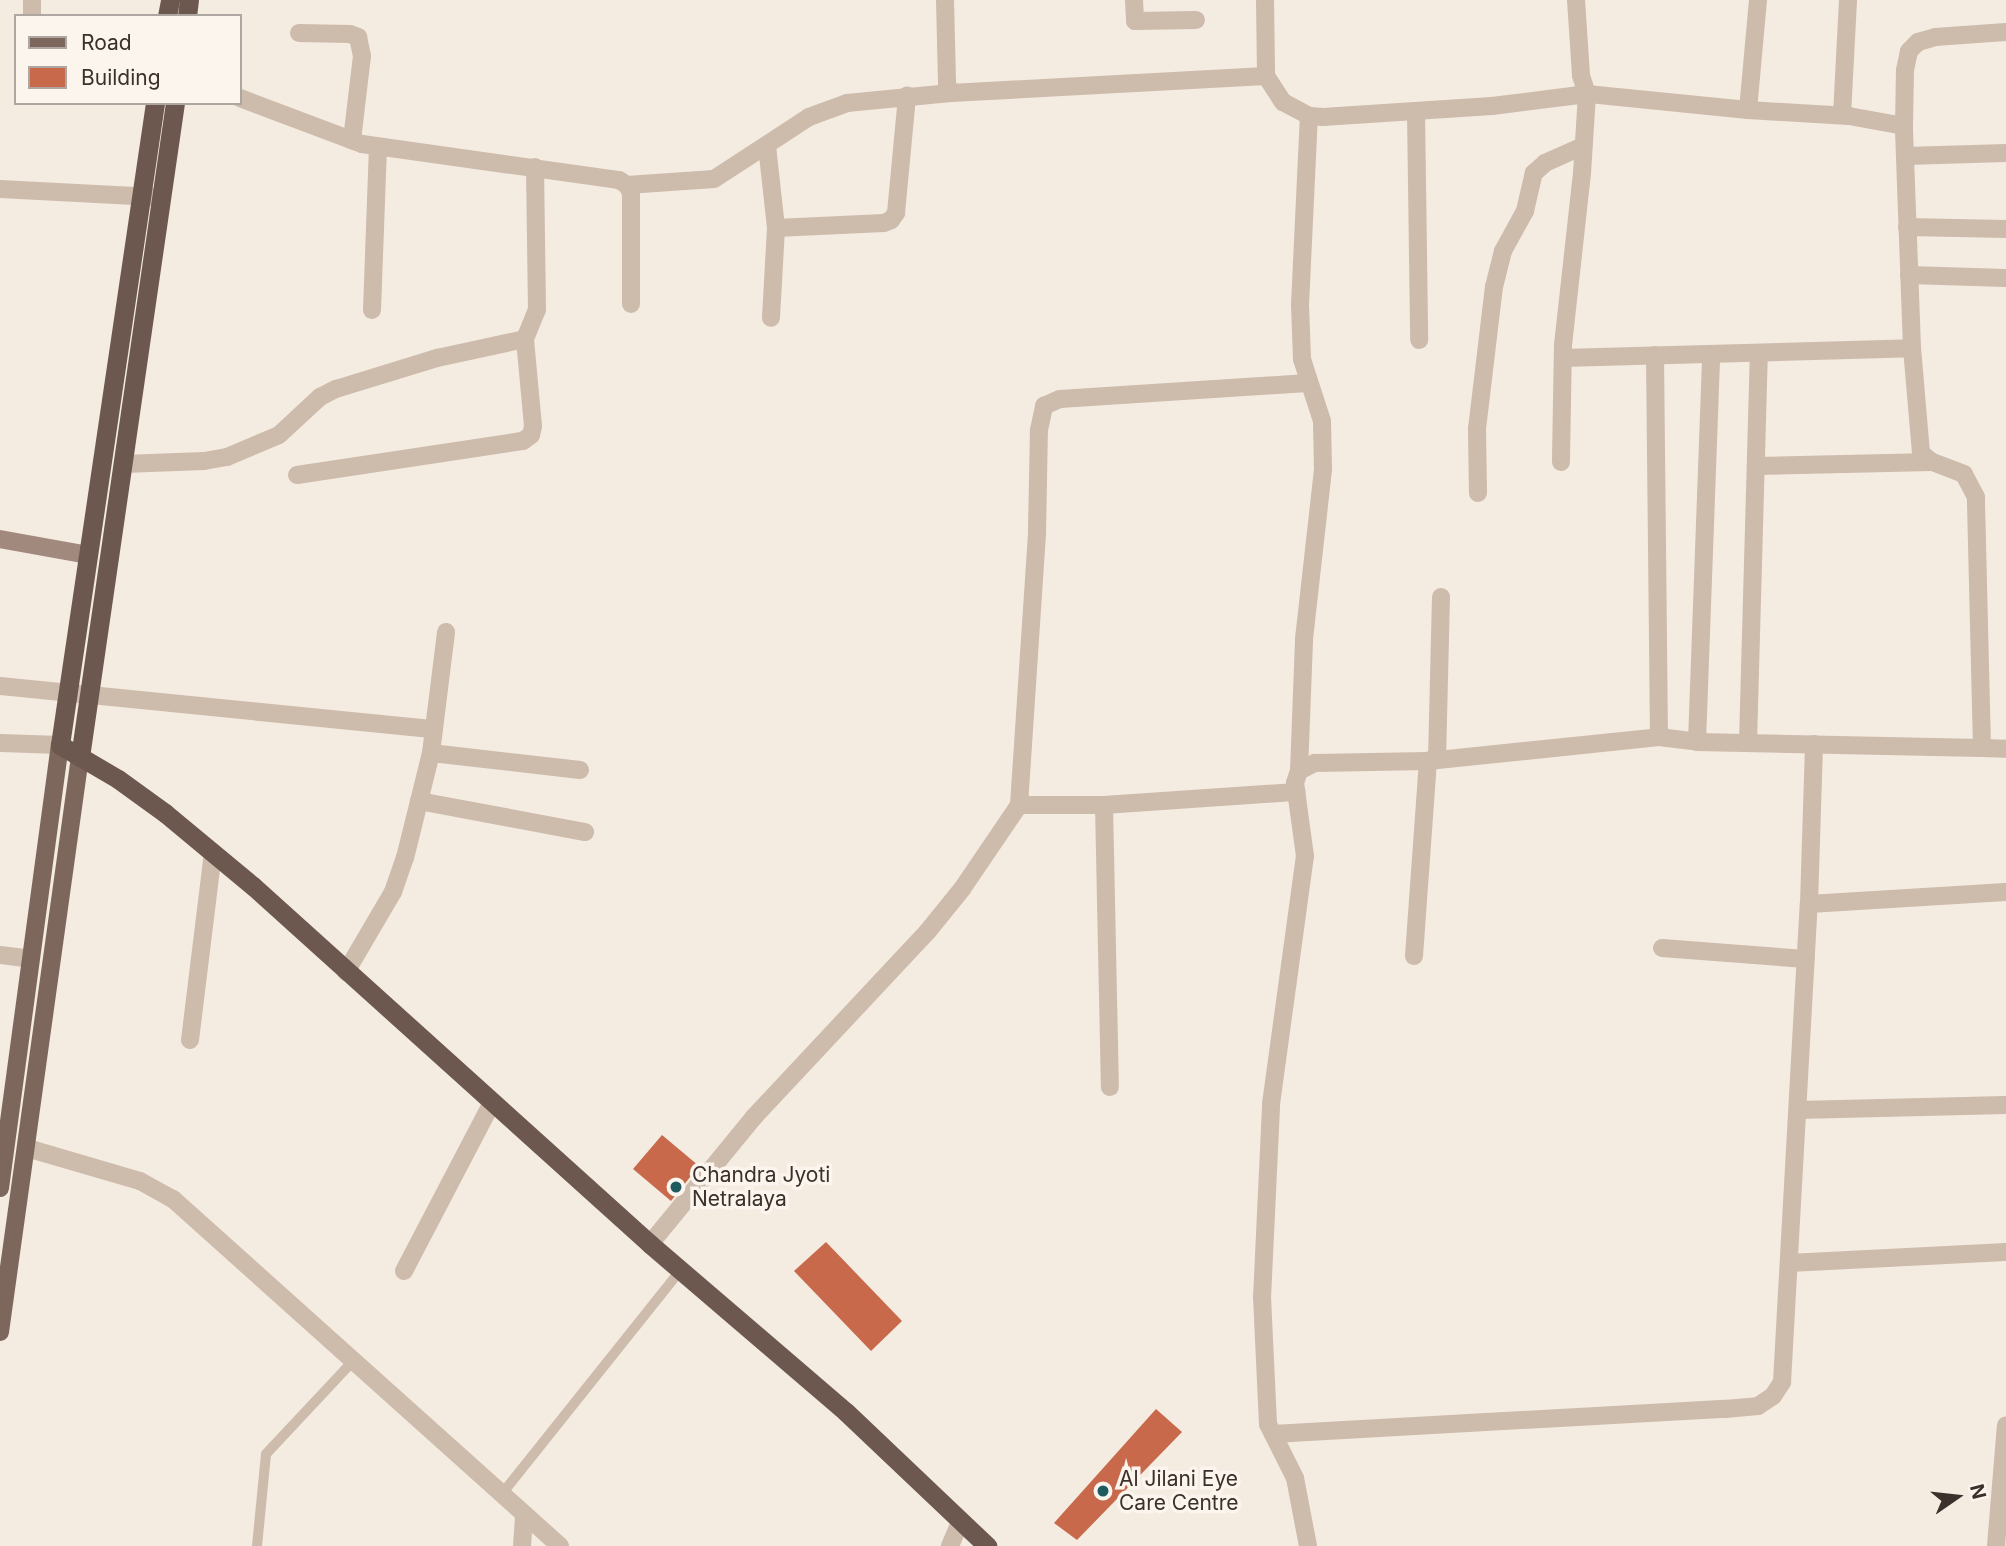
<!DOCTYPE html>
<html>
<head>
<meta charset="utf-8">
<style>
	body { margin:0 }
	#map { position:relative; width:2006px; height:1546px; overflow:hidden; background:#f4ebe1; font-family:Inter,sans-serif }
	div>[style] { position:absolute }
	.building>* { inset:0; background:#c8694b }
	.service>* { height:10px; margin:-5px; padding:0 5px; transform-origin:5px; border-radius:5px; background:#cdbbac }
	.minor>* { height:18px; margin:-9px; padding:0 9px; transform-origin:9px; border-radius:9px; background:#cdbbac }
	.secondary>* { height:18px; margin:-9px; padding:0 9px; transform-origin:9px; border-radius:9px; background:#a18a7d }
	.primary>* { height:18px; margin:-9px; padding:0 9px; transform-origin:9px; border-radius:9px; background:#7d675c }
	.trunk>* { height:19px; margin:-9.5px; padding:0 9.5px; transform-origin:9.5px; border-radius:9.5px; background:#6c584f }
	.dots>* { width:19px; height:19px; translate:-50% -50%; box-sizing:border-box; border:4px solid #fbf5ee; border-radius:50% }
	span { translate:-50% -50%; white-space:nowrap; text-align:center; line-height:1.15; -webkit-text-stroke:7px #fbf5ee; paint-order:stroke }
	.poi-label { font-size:21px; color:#3b302b }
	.left { translate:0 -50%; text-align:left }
	.legend { position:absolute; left:14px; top:14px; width:228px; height:91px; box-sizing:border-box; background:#fbf5ee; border:2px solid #aea6a0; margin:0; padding:9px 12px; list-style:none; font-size:21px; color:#3b302b }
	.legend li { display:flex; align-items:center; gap:14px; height:35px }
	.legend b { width:35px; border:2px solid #aea6a0 }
	.north { position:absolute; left:1922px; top:1462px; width:70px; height:70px; -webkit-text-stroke:5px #fbf5ee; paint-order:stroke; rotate:76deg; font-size:19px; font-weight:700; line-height:28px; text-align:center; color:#3b302b }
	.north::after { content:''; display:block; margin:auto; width:24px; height:32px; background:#3b302b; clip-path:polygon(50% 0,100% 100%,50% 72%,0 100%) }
</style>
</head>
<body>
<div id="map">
	<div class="building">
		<div style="clip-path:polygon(662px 1135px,699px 1166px,671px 1201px,633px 1169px)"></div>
		<div style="clip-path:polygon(826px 1242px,902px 1321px,871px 1351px,794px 1271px)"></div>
		<div style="clip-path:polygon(1156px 1409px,1182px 1432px,1077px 1540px,1054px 1523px)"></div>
	</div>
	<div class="service">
		<div style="left:501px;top:1495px;width:287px;rotate:-51.4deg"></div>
		<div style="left:257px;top:1546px;width:92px;rotate:-84.4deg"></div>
		<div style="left:266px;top:1454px;width:129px;rotate:-46.9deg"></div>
	</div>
	<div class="minor">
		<div style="left:945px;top:0;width:84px;rotate:88.6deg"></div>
		<div style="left:947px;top:84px;width:10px;rotate:66deg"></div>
		<div style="left:951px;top:93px;width:315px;rotate:-3.1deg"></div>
		<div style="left:1134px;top:0;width:21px;rotate:87deg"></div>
		<div style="left:1135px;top:21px;width:61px;rotate:-0.9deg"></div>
		<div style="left:1265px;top:0;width:76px;rotate:89.2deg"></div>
		<div style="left:1266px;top:76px;width:31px;rotate:57deg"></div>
		<div style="left:1283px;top:102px;width:30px;rotate:28deg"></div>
		<div style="left:1309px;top:116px;width:14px;rotate:4deg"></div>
		<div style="left:1323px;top:117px;width:169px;rotate:-3.7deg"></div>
		<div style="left:1492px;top:106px;width:96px;rotate:-7.2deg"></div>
		<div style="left:1587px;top:94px;width:79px;rotate:93.6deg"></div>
		<div style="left:1582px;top:173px;width:172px;rotate:96.3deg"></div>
		<div style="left:1563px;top:344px;width:118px;rotate:91deg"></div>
		<div style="left:32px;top:16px;width:16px;rotate:-90deg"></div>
		<div style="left:299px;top:33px;width:51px;rotate:1.1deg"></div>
		<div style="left:350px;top:34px;width:9px;rotate:21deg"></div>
		<div style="left:358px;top:37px;width:19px;rotate:78deg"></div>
		<div style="left:362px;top:56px;width:85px;rotate:96.8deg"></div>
		<div style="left:240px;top:98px;width:130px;rotate:20.7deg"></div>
		<div style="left:362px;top:144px;width:260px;rotate:8deg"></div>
		<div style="left:619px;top:180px;width:9px;rotate:32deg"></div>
		<div style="left:627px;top:185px;width:9px;rotate:63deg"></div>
		<div style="left:631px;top:193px;width:111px;rotate:90deg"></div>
		<div style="left:1748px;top:110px;width:110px;rotate:-84.8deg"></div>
		<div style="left:1416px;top:111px;width:229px;rotate:89.2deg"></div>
		<div style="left:1842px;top:115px;width:115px;rotate:-87deg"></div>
		<div style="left:1904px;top:126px;width:56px;rotate:-89deg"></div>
		<div style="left:1905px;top:70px;width:19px;rotate:-78deg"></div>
		<div style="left:1909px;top:51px;width:13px;rotate:-45deg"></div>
		<div style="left:1918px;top:42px;width:18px;rotate:-16deg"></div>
		<div style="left:1935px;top:37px;width:71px;rotate:-4deg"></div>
		<div style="left:767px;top:146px;width:82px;rotate:83.7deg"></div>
		<div style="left:776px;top:228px;width:90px;rotate:93.2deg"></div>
		<div style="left:1905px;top:156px;width:101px;rotate:-1.7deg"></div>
		<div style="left:627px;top:185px;width:87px;rotate:-3.9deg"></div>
		<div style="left:714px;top:179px;width:113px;rotate:-33.1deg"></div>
		<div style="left:809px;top:117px;width:40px;rotate:-20.2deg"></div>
		<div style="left:847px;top:103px;width:104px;rotate:-5.5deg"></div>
		<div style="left:0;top:189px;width:154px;rotate:3deg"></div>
		<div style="left:1907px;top:227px;width:99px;rotate:1.2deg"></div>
		<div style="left:776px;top:228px;width:108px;rotate:-2.7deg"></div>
		<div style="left:884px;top:223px;width:8px;rotate:-23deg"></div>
		<div style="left:891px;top:220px;width:9px;rotate:-54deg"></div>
		<div style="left:896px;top:213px;width:118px;rotate:-84.6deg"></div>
		<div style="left:1909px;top:275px;width:97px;rotate:1.8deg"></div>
		<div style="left:372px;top:310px;width:163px;rotate:-87.9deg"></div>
		<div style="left:1655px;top:355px;width:382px;rotate:89.4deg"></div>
		<div style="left:1563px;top:358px;width:349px;rotate:-1.6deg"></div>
		<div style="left:124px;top:464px;width:80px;rotate:-2.1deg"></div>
		<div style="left:204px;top:461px;width:23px;rotate:-10deg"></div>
		<div style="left:227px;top:457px;width:56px;rotate:-22.9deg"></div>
		<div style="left:279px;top:435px;width:56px;rotate:-42.8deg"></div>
		<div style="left:320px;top:397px;width:18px;rotate:-27deg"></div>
		<div style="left:336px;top:389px;width:106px;rotate:-17.1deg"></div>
		<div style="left:437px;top:358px;width:90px;rotate:-12.2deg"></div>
		<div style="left:1756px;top:466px;width:176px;rotate:-1.3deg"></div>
		<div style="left:297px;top:475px;width:229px;rotate:-8.6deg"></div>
		<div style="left:523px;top:441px;width:10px;rotate:-37deg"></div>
		<div style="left:531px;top:435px;width:9px;rotate:-77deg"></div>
		<div style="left:533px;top:426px;width:87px;rotate:-95.3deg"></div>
		<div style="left:525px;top:339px;width:31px;rotate:-68deg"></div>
		<div style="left:537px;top:310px;width:143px;rotate:-90.8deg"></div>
		<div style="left:1478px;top:493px;width:64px;rotate:-90.9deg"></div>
		<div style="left:1477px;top:429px;width:143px;rotate:-83.2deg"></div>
		<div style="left:1494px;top:287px;width:37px;rotate:-76deg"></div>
		<div style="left:1503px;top:251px;width:46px;rotate:-61.2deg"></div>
		<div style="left:1525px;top:211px;width:39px;rotate:-77deg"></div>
		<div style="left:1534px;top:173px;width:15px;rotate:-42deg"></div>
		<div style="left:1545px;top:163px;width:42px;rotate:-24.1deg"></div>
		<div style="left:0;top:686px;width:436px;rotate:5.7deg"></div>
		<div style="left:1697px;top:742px;width:386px;rotate:-87.9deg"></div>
		<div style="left:1748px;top:742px;width:388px;rotate:-88.4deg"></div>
		<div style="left:0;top:743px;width:60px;rotate:1.9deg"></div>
		<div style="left:1982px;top:748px;width:24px;rotate:2deg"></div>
		<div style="left:431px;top:753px;width:150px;rotate:6.5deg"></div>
		<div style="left:1437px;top:760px;width:163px;rotate:-88.6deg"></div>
		<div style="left:1299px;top:771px;width:132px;rotate:-87.8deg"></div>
		<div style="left:1304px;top:639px;width:171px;rotate:-83.6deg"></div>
		<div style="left:1323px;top:469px;width:48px;rotate:-91.2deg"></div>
		<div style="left:1322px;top:421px;width:65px;rotate:-107.9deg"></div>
		<div style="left:1302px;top:359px;width:54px;rotate:-92.1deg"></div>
		<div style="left:1300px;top:305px;width:189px;rotate:-87.3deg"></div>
		<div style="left:419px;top:801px;width:169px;rotate:10.6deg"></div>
		<div style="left:1019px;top:805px;width:85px"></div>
		<div style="left:1104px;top:805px;width:193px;rotate:-3.9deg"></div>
		<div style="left:1104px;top:805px;width:282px;rotate:88.8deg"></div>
		<div style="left:1809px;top:904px;width:197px;rotate:-3.5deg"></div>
		<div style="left:1662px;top:948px;width:144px;rotate:4.4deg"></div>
		<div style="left:0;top:955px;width:31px;rotate:7deg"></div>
		<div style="left:1414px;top:956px;width:196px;rotate:-85.9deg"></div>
		<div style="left:346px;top:972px;width:93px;rotate:-59.6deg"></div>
		<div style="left:393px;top:892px;width:36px;rotate:-71deg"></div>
		<div style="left:405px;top:858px;width:108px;rotate:-76.1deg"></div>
		<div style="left:431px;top:753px;width:122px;rotate:-82.9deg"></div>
		<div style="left:190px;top:1040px;width:189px;rotate:-83deg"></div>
		<div style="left:1798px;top:1110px;width:208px;rotate:-1.4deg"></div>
		<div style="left:27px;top:1148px;width:118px;rotate:16.3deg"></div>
		<div style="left:140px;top:1181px;width:38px;rotate:29deg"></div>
		<div style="left:173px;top:1199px;width:520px;rotate:41.88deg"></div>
		<div style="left:650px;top:1244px;width:163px;rotate:-50.7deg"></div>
		<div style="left:753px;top:1118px;width:256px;rotate:-46.9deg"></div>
		<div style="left:928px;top:931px;width:54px;rotate:-51deg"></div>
		<div style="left:962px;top:889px;width:102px;rotate:-55.8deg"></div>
		<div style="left:1019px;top:805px;width:274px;rotate:-86.2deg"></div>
		<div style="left:1037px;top:532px;width:102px;rotate:-88.9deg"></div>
		<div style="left:1039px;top:430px;width:25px;rotate:-78deg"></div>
		<div style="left:1044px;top:406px;width:17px;rotate:-24deg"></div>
		<div style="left:1060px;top:399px;width:248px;rotate:-3.7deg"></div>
		<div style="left:1789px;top:1263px;width:217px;rotate:-2.9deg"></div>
		<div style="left:404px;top:1271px;width:190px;rotate:-62.4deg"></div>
		<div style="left:1273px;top:1434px;width:453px;rotate:-3.2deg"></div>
		<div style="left:1725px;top:1409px;width:33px;rotate:-5deg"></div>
		<div style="left:1758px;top:1406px;width:18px;rotate:-34deg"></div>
		<div style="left:1773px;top:1396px;width:17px;rotate:-57deg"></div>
		<div style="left:1782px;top:1382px;width:479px;rotate:-86.8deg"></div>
		<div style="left:1809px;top:904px;width:160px;rotate:-88.2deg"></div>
		<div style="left:522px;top:1546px;width:31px;rotate:-86deg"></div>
		<div style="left:950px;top:1546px;width:25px;rotate:-67deg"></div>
		<div style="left:1308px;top:1546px;width:69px;rotate:-100.8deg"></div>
		<div style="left:1295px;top:1478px;width:60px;rotate:-116.6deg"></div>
		<div style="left:1268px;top:1424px;width:126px;rotate:-92.7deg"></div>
		<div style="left:1262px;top:1298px;width:194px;rotate:-87.3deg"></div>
		<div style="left:1271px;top:1104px;width:250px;rotate:-82.2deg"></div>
		<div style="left:1305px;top:856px;width:74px;rotate:-97.8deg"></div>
		<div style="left:1295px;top:783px;width:13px;rotate:-72deg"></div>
		<div style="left:1299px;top:771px;width:18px;rotate:-27deg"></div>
		<div style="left:1315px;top:763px;width:113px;rotate:-1deg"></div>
		<div style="left:1428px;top:761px;width:232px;rotate:-5.9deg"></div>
		<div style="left:1659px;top:737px;width:38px;rotate:7deg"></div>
		<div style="left:1697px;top:742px;width:285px;rotate:1.2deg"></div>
		<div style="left:1982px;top:748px;width:251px;rotate:-91.4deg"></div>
		<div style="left:1976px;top:497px;width:26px;rotate:-118deg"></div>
		<div style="left:1964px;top:474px;width:34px;rotate:-159deg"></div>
		<div style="left:1932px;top:462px;width:14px;rotate:-141deg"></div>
		<div style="left:1921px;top:453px;width:105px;rotate:-94.9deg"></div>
		<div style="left:1912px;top:348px;width:222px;rotate:-92.1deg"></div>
		<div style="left:1904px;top:126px;width:56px;rotate:-169.7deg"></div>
		<div style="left:1849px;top:116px;width:101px;rotate:-176.6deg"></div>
		<div style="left:1748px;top:110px;width:162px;rotate:-174.3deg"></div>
		<div style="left:1587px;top:94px;width:20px;rotate:-108deg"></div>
		<div style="left:1581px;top:75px;width:75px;rotate:-93.8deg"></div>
		<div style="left:1996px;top:1546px;width:121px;rotate:-85.3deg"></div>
	</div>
	<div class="secondary">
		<div style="left:0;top:539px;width:89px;rotate:10.3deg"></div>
	</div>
	<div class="primary">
		<div style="left:0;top:1188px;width:447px;rotate:-82.3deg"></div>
		<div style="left:0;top:1332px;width:581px;rotate:-82.08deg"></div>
	</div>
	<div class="trunk">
		<div style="left:167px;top:16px;width:16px;rotate:-79deg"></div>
		<div style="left:187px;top:16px;width:16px;rotate:-83deg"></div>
		<div style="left:155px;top:103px;width:649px;rotate:98.42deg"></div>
		<div style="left:60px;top:745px;width:67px;rotate:30.4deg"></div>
		<div style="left:118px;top:779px;width:58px;rotate:35.9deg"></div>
		<div style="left:165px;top:813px;width:114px;rotate:39.7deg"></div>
		<div style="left:253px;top:886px;width:535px;rotate:42.04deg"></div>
		<div style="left:650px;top:1244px;width:258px;rotate:40.6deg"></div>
		<div style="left:846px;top:1412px;width:195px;rotate:43.5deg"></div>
		<div style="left:80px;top:757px;width:661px;rotate:-81.74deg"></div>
	</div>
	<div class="dots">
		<div style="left:676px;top:1187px;background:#1f5a5e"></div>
		<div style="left:1103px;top:1491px;background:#1f5a5e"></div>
	</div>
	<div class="poi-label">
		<span class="left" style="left:692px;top:1187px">Chandra Jyoti<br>Netralaya</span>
		<span class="left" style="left:1119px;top:1491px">Al Jilani Eye<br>Care Centre</span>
	</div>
	<ul class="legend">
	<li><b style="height:9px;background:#7d675c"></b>Road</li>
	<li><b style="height:19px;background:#c8694b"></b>Building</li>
	</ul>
	<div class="north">N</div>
</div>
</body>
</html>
